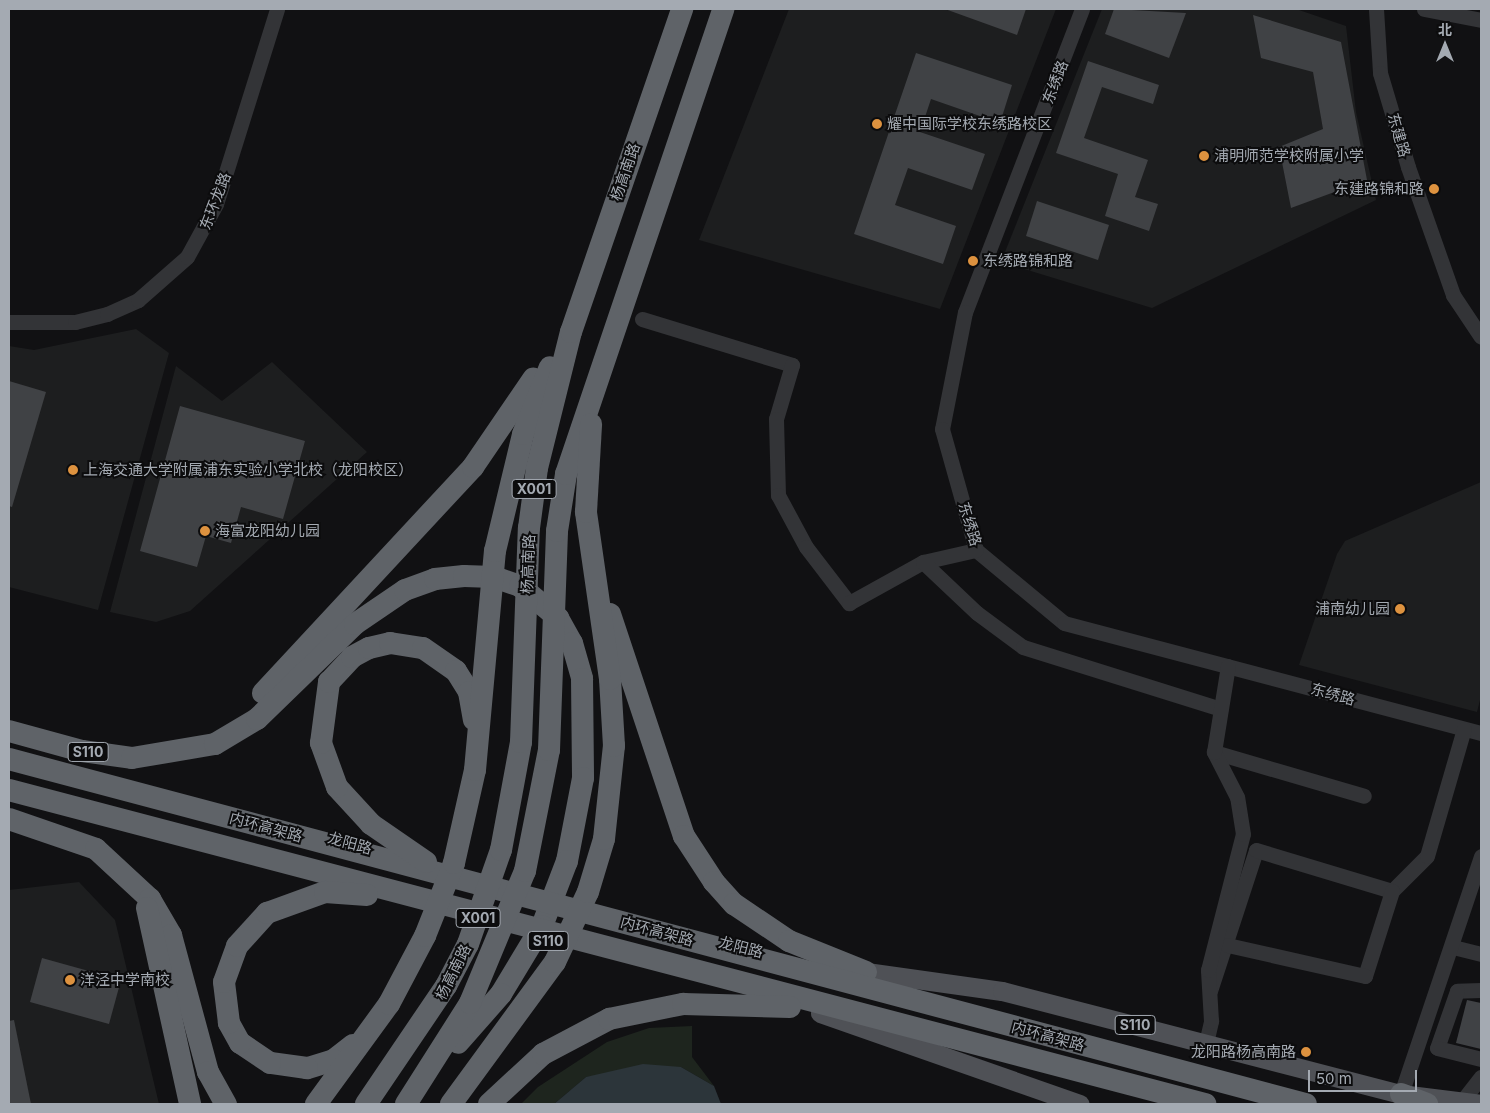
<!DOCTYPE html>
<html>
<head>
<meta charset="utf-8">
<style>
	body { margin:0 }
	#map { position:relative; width:1490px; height:1113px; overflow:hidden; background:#111113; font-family:Inter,"Noto Sans SC",sans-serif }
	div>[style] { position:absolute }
	.built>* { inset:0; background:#1d1e1f }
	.green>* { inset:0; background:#1e251e }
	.water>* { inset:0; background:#2c353a }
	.building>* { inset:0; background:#404245 }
	.minor>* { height:15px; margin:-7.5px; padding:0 7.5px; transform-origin:7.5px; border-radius:7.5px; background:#333437 }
	.major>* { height:19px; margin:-9.5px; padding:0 9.5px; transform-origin:9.5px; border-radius:9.5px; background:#4f5156 }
	.highway>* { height:22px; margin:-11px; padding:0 11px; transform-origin:11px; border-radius:11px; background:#5f6368 }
	.dots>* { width:14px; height:14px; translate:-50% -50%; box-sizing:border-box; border:2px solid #0c0c0d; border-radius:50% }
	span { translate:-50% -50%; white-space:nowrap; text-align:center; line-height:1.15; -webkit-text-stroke:4px #0c0c0d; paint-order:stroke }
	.shield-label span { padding:1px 4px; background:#0c0c0d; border:1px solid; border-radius:4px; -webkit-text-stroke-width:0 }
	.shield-label { font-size:14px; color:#a4aab2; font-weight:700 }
	.street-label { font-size:15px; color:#a4aab2 }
	.poi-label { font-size:15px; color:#a4aab2 }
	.left { translate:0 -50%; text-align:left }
	.right { translate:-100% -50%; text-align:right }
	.frame { position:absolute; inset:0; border:10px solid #a4aab2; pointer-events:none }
	.north { position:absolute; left:1420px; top:20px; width:50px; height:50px; -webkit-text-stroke:4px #0c0c0d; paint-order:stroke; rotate:0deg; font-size:14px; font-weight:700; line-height:20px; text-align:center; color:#a4aab2 }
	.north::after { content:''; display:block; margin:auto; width:18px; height:22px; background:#a4aab2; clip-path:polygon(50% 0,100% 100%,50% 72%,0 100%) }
	.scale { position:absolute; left:1308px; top:1070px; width:109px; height:22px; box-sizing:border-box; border:2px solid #a4aab2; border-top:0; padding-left:6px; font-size:15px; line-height:18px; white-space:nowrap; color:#a4aab2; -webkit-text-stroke:4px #0c0c0d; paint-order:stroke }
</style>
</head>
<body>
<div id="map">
	<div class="built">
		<div style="clip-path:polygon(789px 9px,1056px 9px,940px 309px,699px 240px)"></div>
		<div style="clip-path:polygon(1102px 9px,1296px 9px,1346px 26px,1356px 112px,1376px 200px,1152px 308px,1001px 262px)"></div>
		<div style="clip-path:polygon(136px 329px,169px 353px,98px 610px,9px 587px,9px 346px,34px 350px)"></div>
		<div style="clip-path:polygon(272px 362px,367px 452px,190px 611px,156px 622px,110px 612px,176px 366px,222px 401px)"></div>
		<div style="clip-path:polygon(1481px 482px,1481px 696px,1477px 712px,1299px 665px,1337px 554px,1345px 541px)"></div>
		<div style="clip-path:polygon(79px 882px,115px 920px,159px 1104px,9px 1104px,9px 890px)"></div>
	</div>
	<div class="green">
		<div style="clip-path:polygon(692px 1026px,692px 1057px,714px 1086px,681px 1067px,586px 1077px,554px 1104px,521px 1104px,538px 1087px,607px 1042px,649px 1028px)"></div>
	</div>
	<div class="water">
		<div style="clip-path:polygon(643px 1064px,681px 1067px,714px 1086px,721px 1104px,554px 1104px,586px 1077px)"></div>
	</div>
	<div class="building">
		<div style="clip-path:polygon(945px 9px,1026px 9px,1017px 35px)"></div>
		<div style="clip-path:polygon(1114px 9px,1186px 13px,1169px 58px,1105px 34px)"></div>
		<div style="clip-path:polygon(1253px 15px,1341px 42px,1367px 180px,1291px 208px,1279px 147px,1323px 129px,1313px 72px,1261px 58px)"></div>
		<div style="clip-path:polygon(916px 53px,1012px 85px,1000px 123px,931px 99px,920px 132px,985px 154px,972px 190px,908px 168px,895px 205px,956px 226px,943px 264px,854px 234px)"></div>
		<div style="clip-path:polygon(1088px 61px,1159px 85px,1153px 104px,1102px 87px,1084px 138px,1148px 160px,1135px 197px,1158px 204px,1149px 231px,1105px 216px,1118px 174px,1056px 153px)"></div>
		<div style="clip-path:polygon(1037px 201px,1109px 225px,1098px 260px,1026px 236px)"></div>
		<div style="clip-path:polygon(9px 381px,46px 392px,12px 507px,9px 506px)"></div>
		<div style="clip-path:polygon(180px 406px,305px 441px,283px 519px,241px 507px,231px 543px,206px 536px,197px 567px,140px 551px)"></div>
		<div style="clip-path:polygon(42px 958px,121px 980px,109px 1024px,30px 1002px)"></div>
		<div style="clip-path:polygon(1467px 1000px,1481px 1003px,1481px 1049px,1456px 1043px)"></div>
		<div style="clip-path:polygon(14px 1020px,31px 1104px,9px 1104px,9px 1021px)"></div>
	</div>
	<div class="minor">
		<div style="left:1082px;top:9px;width:325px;rotate:111.1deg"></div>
		<div style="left:965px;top:312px;width:119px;rotate:101.1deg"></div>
		<div style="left:942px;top:429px;width:126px;rotate:74.3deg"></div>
		<div style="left:976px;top:550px;width:114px;rotate:39.7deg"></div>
		<div style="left:1064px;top:623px;width:431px;rotate:14.8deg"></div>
		<div style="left:1376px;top:9px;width:64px;rotate:86.4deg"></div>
		<div style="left:1380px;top:73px;width:98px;rotate:73.4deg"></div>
		<div style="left:1408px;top:167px;width:136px;rotate:70.6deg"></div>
		<div style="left:1453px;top:295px;width:50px;rotate:56.3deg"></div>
		<div style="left:1424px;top:9px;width:58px;rotate:10.9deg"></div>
		<div style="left:642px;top:319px;width:157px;rotate:17deg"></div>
		<div style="left:792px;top:365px;width:56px;rotate:106.5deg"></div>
		<div style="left:776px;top:419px;width:76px;rotate:88.5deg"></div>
		<div style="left:778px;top:495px;width:59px;rotate:61.7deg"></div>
		<div style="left:806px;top:547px;width:71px;rotate:52.5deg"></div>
		<div style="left:849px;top:603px;width:85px;rotate:-29deg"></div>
		<div style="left:923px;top:562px;width:54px;rotate:-12.8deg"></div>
		<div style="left:9px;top:322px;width:66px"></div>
		<div style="left:75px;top:322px;width:33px;rotate:-14deg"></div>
		<div style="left:107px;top:314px;width:34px;rotate:-24deg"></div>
		<div style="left:138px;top:300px;width:65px;rotate:-41.3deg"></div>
		<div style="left:187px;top:257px;width:60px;rotate:-61.3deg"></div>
		<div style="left:216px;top:204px;width:204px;rotate:-72.6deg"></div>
		<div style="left:923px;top:562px;width:74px;rotate:43.4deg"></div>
		<div style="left:977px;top:613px;width:57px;rotate:36.5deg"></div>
		<div style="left:1023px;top:647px;width:207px;rotate:17.4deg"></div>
		<div style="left:1214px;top:752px;width:156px;rotate:16.3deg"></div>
		<div style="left:1392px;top:891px;width:49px;rotate:-45deg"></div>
		<div style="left:1427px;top:856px;width:132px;rotate:-73.8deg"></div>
		<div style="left:1453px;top:947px;width:29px;rotate:14deg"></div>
		<div style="left:1481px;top:990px;width:24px;rotate:178deg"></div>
		<div style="left:1457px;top:991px;width:60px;rotate:109.3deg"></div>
		<div style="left:1437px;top:1048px;width:45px;rotate:14deg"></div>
		<div style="left:1210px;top:991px;width:148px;rotate:-71.9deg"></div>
		<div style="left:1256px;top:850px;width:142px;rotate:16.8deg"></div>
		<div style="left:1392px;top:891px;width:89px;rotate:107.6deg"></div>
		<div style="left:1365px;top:976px;width:141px;rotate:-167.3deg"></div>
		<div style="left:1206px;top:1043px;width:23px;rotate:-77deg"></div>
		<div style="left:1211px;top:1021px;width:51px;rotate:-93.4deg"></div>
		<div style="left:1208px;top:970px;width:140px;rotate:-75.6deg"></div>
		<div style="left:1243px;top:834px;width:37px;rotate:-99deg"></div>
		<div style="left:1237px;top:797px;width:51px;rotate:-117.1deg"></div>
		<div style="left:1214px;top:752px;width:87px;rotate:-80.8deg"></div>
		<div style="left:1401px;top:1094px;width:251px;rotate:-71.4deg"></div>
		<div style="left:1462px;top:1101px;width:31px;rotate:-52deg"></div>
	</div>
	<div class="major">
		<div style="left:852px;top:970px;width:151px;rotate:8deg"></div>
		<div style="left:1002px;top:991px;width:412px;rotate:14.5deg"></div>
		<div style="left:1401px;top:1094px;width:81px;rotate:7.1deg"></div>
		<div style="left:820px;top:1013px;width:275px;rotate:19.3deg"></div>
	</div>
	<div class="highway">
		<div style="left:610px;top:614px;width:234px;rotate:71.6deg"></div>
		<div style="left:684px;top:836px;width:55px;rotate:56.9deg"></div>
		<div style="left:714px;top:882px;width:30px;rotate:48deg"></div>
		<div style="left:734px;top:904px;width:66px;rotate:33.9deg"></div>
		<div style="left:789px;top:941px;width:83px;rotate:21.9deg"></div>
		<div style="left:263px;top:693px;width:309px;rotate:-47.1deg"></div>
		<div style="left:473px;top:467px;width:107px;rotate:-55.7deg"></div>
		<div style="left:9px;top:731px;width:76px;rotate:15.3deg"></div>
		<div style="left:82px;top:751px;width:50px;rotate:8deg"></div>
		<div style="left:132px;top:758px;width:84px;rotate:-9.6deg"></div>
		<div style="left:215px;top:744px;width:49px;rotate:-30.8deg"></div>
		<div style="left:257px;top:719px;width:136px;rotate:-44.1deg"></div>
		<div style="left:355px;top:624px;width:60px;rotate:-34.2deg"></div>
		<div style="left:405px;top:590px;width:32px;rotate:-20deg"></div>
		<div style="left:435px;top:579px;width:29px;rotate:-6deg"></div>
		<div style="left:464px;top:576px;width:30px;rotate:2deg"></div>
		<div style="left:494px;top:577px;width:28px;rotate:19deg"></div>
		<div style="left:520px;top:586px;width:50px;rotate:40.1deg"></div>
		<div style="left:558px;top:618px;width:29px;rotate:61deg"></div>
		<div style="left:572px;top:643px;width:37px;rotate:74deg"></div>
		<div style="left:582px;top:679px;width:99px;rotate:89.4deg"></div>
		<div style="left:583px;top:778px;width:85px;rotate:100.9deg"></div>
		<div style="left:567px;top:861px;width:70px;rotate:111deg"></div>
		<div style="left:542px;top:926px;width:79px;rotate:121.1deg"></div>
		<div style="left:501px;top:994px;width:65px;rotate:131.3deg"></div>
		<div style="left:9px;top:759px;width:1342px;rotate:14.9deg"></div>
		<div style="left:9px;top:790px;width:1237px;rotate:14.71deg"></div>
		<div style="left:9px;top:819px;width:92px;rotate:19deg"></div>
		<div style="left:96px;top:849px;width:74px;rotate:42.8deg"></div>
		<div style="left:150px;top:899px;width:42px;rotate:59.7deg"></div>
		<div style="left:171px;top:935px;width:142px;rotate:74.9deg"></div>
		<div style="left:208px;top:1072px;width:37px;rotate:61deg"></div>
		<div style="left:426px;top:862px;width:67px;rotate:-145.4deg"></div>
		<div style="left:371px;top:824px;width:50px;rotate:-132.6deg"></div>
		<div style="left:337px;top:787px;width:47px;rotate:-110deg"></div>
		<div style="left:321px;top:743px;width:62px;rotate:-82.5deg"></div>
		<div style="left:329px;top:682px;width:34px;rotate:-47deg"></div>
		<div style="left:352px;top:657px;width:19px;rotate:-28deg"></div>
		<div style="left:369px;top:648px;width:22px;rotate:-13deg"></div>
		<div style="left:390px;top:643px;width:33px;rotate:9deg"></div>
		<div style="left:423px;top:648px;width:40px;rotate:34.9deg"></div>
		<div style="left:456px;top:671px;width:25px;rotate:58deg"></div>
		<div style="left:469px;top:692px;width:28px;rotate:80deg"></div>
		<div style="left:147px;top:908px;width:201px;rotate:77.6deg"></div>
		<div style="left:353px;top:1045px;width:24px;rotate:142deg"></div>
		<div style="left:334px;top:1060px;width:28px;rotate:163deg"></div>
		<div style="left:307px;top:1068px;width:37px;rotate:-172deg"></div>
		<div style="left:270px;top:1063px;width:36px;rotate:-146deg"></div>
		<div style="left:240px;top:1043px;width:23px;rotate:-119deg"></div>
		<div style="left:229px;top:1023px;width:41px;rotate:-97deg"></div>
		<div style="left:224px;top:982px;width:38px;rotate:-70deg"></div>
		<div style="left:237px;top:946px;width:45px;rotate:-47.7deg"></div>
		<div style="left:267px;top:913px;width:62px;rotate:-19.9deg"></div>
		<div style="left:325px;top:892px;width:42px;rotate:4.1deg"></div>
		<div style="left:1401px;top:1094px;width:28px;rotate:21deg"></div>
		<div style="left:316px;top:1104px;width:124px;rotate:-53.9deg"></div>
		<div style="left:389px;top:1004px;width:77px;rotate:-62.1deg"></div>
		<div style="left:425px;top:936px;width:79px;rotate:-68.3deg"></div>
		<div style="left:454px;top:863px;width:95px;rotate:-77.3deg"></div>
		<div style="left:475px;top:770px;width:220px;rotate:-84.8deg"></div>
		<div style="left:495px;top:551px;width:120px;rotate:-76.5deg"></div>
		<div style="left:523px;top:434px;width:72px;rotate:-68.1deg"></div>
		<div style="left:366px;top:1104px;width:143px;rotate:-55.9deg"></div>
		<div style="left:446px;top:986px;width:47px;rotate:-62.4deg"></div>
		<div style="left:468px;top:944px;width:100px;rotate:-70.7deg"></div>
		<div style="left:501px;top:850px;width:110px;rotate:-79.5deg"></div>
		<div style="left:521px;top:742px;width:214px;rotate:-87.9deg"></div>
		<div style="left:529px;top:528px;width:61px;rotate:-82.4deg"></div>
		<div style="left:537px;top:468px;width:140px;rotate:-76deg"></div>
		<div style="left:571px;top:332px;width:342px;rotate:-71deg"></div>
		<div style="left:406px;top:1104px;width:120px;rotate:-57.6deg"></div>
		<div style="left:470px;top:1003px;width:143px;rotate:-67.4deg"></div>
		<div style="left:525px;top:871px;width:123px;rotate:-78.8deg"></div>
		<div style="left:549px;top:750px;width:219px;rotate:-87.9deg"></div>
		<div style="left:557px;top:531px;width:58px;rotate:-81deg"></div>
		<div style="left:566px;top:474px;width:491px;rotate:-71.3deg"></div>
		<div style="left:451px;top:1104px;width:176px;rotate:-53.8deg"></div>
		<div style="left:555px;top:962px;width:77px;rotate:-64.8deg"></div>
		<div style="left:588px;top:892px;width:55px;rotate:-73.2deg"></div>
		<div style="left:604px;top:839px;width:94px;rotate:-83.9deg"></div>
		<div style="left:614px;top:746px;width:67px;rotate:-93.4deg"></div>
		<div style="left:610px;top:679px;width:169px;rotate:-98.2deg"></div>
		<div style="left:586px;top:512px;width:88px;rotate:-86.7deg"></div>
		<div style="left:489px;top:1104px;width:74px;rotate:-42.8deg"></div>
		<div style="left:543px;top:1054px;width:75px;rotate:-27.9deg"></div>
		<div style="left:609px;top:1019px;width:76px;rotate:-11.5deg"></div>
		<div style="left:683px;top:1004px;width:107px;rotate:1.6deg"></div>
	</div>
	<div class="dots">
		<div style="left:877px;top:124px;background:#dd923f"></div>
		<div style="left:1204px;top:156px;background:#dd923f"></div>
		<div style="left:1434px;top:189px;background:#dd923f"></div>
		<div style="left:973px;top:261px;background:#dd923f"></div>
		<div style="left:73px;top:470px;background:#dd923f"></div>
		<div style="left:205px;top:531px;background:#dd923f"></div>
		<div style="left:1400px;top:609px;background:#dd923f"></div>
		<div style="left:70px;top:980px;background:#dd923f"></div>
		<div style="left:1306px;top:1052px;background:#dd923f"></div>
	</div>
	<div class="shield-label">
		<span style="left:534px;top:489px">X001</span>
		<span style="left:88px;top:752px">S110</span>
		<span style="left:478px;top:918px">X001</span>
		<span style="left:548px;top:941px">S110</span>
		<span style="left:1135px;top:1025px">S110</span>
	</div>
	<div class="street-label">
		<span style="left:1055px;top:82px;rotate:-69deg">东绣路</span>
		<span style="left:1399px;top:135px;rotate:74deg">东建路</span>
		<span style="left:625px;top:172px;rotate:-71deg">杨高南路</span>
		<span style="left:215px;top:201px;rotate:-69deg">东环龙路</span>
		<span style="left:970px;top:524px;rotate:73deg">东绣路</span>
		<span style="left:528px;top:564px;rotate:-88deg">杨高南路</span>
		<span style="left:1333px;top:694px;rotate:15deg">东绣路</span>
		<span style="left:266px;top:827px;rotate:15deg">内环高架路</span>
		<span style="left:350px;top:843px;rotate:15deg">龙阳路</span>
		<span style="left:657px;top:931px;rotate:15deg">内环高架路</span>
		<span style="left:741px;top:947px;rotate:14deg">龙阳路</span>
		<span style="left:453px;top:972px;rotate:-63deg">杨高南路</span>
		<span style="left:1048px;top:1036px;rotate:15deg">内环高架路</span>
	</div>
	<div class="poi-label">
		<span class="left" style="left:887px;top:124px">耀中国际学校东绣路校区</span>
		<span class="left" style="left:1214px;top:156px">浦明师范学校附属小学</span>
		<span class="right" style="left:1424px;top:189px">东建路锦和路</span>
		<span class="left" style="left:983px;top:261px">东绣路锦和路</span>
		<span class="left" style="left:83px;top:470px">上海交通大学附属浦东实验小学北校（龙阳校区）</span>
		<span class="left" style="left:215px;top:531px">海富龙阳幼儿园</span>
		<span class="right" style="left:1390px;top:609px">浦南幼儿园</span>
		<span class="left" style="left:80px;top:980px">洋泾中学南校</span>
		<span class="right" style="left:1296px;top:1052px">龙阳路杨高南路</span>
	</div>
	<div class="frame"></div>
	<div class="north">北</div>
	<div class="scale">50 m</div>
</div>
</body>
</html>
